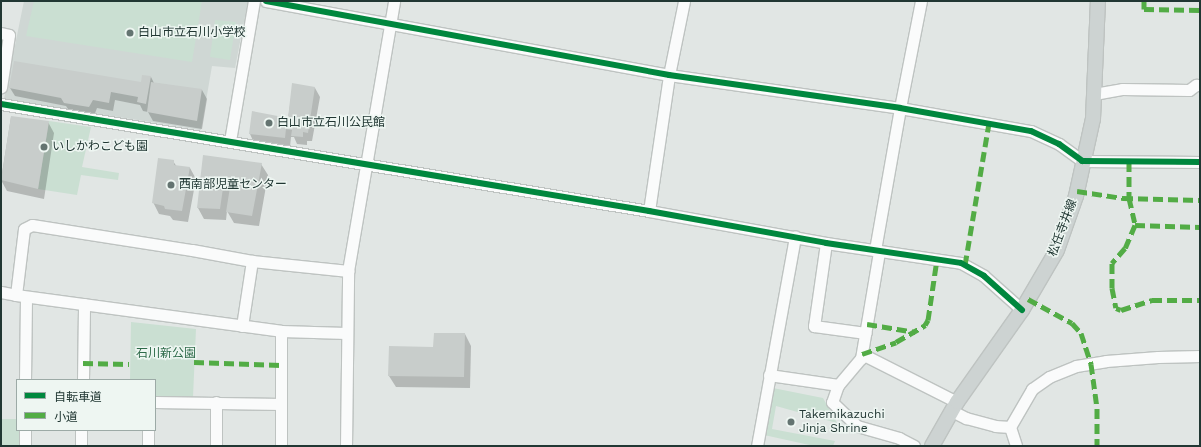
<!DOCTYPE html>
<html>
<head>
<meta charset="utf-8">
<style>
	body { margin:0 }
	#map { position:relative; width:1201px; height:447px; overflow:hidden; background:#e1e6e4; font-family:"Work Sans","Noto Sans JP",sans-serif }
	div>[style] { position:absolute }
	.built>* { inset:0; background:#cfd7d4 }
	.green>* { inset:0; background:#cadfd2 }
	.shadow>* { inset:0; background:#0003 }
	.building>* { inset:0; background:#c8cdcb }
	.roads { filter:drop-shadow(1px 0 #bec3c1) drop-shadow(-1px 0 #bec3c1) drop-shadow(0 1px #bec3c1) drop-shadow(0 -1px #bec3c1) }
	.minor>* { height:11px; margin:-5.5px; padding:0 5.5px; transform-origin:5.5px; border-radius:5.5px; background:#fafbfb }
	.major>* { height:14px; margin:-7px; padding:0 7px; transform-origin:7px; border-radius:7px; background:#cdd3d2 }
	.quiet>* { height:5px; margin-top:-2.5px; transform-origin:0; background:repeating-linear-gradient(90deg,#52ac45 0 10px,transparent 0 15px) }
	.cycleway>* { height:6px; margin:-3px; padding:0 3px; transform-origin:3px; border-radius:3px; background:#00873e }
	.dots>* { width:11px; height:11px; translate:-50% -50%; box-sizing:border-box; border:2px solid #eef6f2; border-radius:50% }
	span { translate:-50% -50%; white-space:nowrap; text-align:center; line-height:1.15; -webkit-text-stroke:3px #eef6f2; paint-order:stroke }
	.poi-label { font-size:12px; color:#213733 }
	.left { translate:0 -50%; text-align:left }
	.street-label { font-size:12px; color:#213733 }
	.park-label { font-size:12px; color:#2e6b4a }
	.frame { position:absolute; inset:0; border:2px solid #213733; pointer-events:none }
	.legend { position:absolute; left:16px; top:379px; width:140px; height:52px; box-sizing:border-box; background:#eef6f2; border:1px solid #9caaa6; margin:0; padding:5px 7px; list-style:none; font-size:12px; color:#213733 }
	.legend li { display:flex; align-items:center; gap:8px; height:20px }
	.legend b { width:20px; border:1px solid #9caaa6 }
</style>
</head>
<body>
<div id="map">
	<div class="built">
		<div style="clip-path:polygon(24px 1px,248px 1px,235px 68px,212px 66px,201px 130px,4px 99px)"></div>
	</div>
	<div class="green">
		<div style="clip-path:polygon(34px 1px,202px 1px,192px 62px,26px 36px)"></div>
		<div style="clip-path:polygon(215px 20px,236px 22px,230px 60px,210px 57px)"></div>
		<div style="clip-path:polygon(49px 121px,91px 127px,82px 167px,119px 173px,118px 180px,81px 175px,77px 195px,38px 189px)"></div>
		<div style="clip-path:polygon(131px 322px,196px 329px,193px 397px,155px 396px,155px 380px,130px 380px)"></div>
		<div style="clip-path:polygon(773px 388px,823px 398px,837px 423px,776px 406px,772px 429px,835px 441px,833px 446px,814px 446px,764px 435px)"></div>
		<div style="clip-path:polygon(1px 419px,16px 419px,17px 430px,20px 430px,20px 443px,18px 446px,2px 446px)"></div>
	</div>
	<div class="shadow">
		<div style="clip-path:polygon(151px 77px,154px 83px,202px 90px,207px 99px,202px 129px,153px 121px,148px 112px,143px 111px,140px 105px,115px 100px,113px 111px,97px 108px,94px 116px,70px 112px,66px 106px,15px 96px,10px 88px,142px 83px)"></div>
		<div style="clip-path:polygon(293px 84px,315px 88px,320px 97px,312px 141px,307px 141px,307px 145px,297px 144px,294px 137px,291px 137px,290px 147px,254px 143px,250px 134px,253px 112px,288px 119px)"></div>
		<div style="clip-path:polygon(11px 117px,48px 122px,54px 133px,44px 199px,7px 191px,1px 180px)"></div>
		<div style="clip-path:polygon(204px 156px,261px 164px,268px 175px,259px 226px,234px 223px,227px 211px,226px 220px,204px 219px,198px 208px)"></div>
		<div style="clip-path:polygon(173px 161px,177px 167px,190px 168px,196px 179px,188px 222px,173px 220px,170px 216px,159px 214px,153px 202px)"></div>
		<div style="clip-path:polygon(465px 334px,471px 346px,470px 388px,396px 387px,389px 376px,434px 348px)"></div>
	</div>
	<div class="building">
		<div style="clip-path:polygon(14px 61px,141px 82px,142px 75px,151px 76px,146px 104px,137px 102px,138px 97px,111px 92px,109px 103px,93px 100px,89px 107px,64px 103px,61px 98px,9px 88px)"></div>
		<div style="clip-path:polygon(151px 82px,202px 89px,197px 121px,147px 112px)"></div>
		<div style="clip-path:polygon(292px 83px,315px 87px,308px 133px,303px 132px,303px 137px,291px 136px,292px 130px,286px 129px,285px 138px,249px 134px,252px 111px,288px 118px)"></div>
		<div style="clip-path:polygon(11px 116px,49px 121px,38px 189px,1px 180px)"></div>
		<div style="clip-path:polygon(203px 155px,262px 163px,252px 216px,226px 212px,231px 181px,224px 181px,220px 209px,197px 208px)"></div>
		<div style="clip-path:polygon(158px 158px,174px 160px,174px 165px,190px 167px,182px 211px,165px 209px,164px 206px,152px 203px)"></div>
		<div style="clip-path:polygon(434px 333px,465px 333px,464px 377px,388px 376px,389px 346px,433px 347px)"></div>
	</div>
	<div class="roads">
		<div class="minor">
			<div style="left:266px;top:1px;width:410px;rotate:10.4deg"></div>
			<div style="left:669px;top:75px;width:233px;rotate:8.1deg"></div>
			<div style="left:900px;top:108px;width:133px;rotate:10deg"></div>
			<div style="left:1031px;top:131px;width:31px;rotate:25deg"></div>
			<div style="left:1059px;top:144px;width:29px;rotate:36deg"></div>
			<div style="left:1082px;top:161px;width:118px;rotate:0.5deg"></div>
			<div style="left:1px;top:33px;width:8px;rotate:14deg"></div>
			<div style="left:9px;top:35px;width:53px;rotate:98.7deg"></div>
			<div style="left:1094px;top:94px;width:28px;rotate:-10deg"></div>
			<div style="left:1122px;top:89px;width:67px;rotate:0.9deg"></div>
			<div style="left:1189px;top:90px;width:9px;rotate:-36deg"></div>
			<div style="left:1196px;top:85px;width:4px"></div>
			<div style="left:1px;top:104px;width:657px;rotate:9.38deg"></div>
			<div style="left:649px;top:211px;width:180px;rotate:10.2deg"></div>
			<div style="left:826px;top:243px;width:136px;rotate:8.4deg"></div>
			<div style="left:961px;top:263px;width:26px;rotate:29deg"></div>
			<div style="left:984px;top:276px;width:51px;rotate:41.8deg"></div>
			<div style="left:230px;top:141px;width:142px;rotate:-80.3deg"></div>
			<div style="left:649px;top:211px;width:137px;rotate:-81.6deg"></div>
			<div style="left:669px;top:75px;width:76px;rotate:-78.5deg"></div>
			<div style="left:826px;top:243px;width:84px;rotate:98.2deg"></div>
			<div style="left:814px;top:326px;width:52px;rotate:7.7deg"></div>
			<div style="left:875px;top:250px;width:144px;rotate:-80deg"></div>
			<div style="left:900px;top:108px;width:109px;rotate:-78.9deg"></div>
			<div style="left:879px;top:252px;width:108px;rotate:99.6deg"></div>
			<div style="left:861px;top:358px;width:35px;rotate:130deg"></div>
			<div style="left:838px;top:385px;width:18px;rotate:109deg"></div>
			<div style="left:832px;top:402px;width:35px;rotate:44deg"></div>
			<div style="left:857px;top:426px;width:44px;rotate:15.9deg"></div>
			<div style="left:899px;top:438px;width:17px;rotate:28deg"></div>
			<div style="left:1px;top:292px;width:15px;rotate:11deg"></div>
			<div style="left:16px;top:295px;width:267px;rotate:7.7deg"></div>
			<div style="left:281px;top:331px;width:65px;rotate:1.8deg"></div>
			<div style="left:16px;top:295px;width:66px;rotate:-83.1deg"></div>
			<div style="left:24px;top:229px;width:9px;rotate:-27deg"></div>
			<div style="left:32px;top:225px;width:162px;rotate:8.9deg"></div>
			<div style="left:192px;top:250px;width:61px;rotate:10.4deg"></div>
			<div style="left:252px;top:261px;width:97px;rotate:5.9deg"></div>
			<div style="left:242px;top:326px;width:66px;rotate:-81.3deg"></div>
			<div style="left:281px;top:331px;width:115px;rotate:90deg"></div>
			<div style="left:862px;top:354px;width:106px;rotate:26.8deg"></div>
			<div style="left:769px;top:375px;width:70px;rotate:8.2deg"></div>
			<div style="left:25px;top:380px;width:83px;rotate:-89.3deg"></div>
			<div style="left:83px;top:380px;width:76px;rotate:-89.2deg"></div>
			<div style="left:155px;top:402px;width:126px;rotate:0.9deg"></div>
			<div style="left:952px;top:411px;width:16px;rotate:27deg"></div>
			<div style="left:966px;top:418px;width:30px;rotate:15deg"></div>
			<div style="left:995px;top:426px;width:15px;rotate:4deg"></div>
			<div style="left:1010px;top:427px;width:44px;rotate:-59.9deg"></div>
			<div style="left:1032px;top:389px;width:21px;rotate:-35deg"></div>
			<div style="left:1049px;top:377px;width:29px;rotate:-22deg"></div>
			<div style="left:1076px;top:366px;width:30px;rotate:-9deg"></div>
			<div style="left:1106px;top:361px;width:52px;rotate:-4.4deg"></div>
			<div style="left:1158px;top:357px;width:42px;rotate:-1.4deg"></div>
			<div style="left:1010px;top:427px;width:20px;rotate:72deg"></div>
			<div style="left:148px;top:430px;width:16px;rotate:90deg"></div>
			<div style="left:25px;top:446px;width:16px;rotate:-90deg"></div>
			<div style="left:81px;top:446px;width:16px;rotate:-90deg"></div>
			<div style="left:216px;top:446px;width:44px;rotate:-90deg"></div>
			<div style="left:346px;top:446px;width:175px;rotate:-89.3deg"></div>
			<div style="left:348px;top:271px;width:274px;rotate:-80.3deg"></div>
			<div style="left:757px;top:446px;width:213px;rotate:-79.7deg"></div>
		</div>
		<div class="major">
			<div style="left:932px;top:446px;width:51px;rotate:-60.4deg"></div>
			<div style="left:957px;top:402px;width:113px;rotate:-54.8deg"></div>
			<div style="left:1022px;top:310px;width:69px;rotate:-59.7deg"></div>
			<div style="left:1057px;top:250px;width:57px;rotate:-70.6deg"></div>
			<div style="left:1076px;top:196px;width:79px;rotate:-77.6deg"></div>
			<div style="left:1093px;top:119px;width:118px;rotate:-87.6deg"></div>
		</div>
	</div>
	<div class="quiet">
		<div style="left:1144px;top:1px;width:8px;rotate:90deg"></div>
		<div style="left:1144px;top:9px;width:56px;rotate:1deg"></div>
		<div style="left:1129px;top:162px;width:36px;rotate:90deg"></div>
		<div style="left:1129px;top:198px;width:28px;rotate:77deg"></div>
		<div style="left:1135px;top:225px;width:25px;rotate:113deg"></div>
		<div style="left:1125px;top:248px;width:20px;rotate:131deg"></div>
		<div style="left:1112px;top:263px;width:25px;rotate:90deg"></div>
		<div style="left:1112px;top:288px;width:20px;rotate:79deg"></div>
		<div style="left:1116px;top:308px;width:5px;rotate:22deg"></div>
		<div style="left:1121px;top:310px;width:33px;rotate:-18deg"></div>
		<div style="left:1152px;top:300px;width:48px"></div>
		<div style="left:1077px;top:191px;width:47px;rotate:8.7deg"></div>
		<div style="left:1123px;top:198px;width:77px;rotate:1.5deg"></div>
		<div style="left:1135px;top:225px;width:65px;rotate:1.8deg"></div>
		<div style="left:965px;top:265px;width:144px;rotate:-80.4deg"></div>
		<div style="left:1028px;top:299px;width:50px;rotate:28.6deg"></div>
		<div style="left:1072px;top:323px;width:13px;rotate:48deg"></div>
		<div style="left:1081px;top:333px;width:33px;rotate:72deg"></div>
		<div style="left:1091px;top:364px;width:44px;rotate:82.2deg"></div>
		<div style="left:1097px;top:408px;width:38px;rotate:90deg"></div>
		<div style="left:867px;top:324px;width:49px;rotate:9.5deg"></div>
		<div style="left:862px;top:354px;width:36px;rotate:-19deg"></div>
		<div style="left:896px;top:342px;width:34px;rotate:-30deg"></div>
		<div style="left:925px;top:325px;width:6px;rotate:-59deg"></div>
		<div style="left:928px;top:320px;width:62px;rotate:-81.6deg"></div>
		<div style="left:194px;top:362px;width:87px;rotate:2deg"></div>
		<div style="left:83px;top:363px;width:46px;rotate:1.2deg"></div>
	</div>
	<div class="cycleway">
		<div style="left:266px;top:1px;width:410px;rotate:10.4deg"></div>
		<div style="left:669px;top:75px;width:233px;rotate:8.1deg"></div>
		<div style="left:900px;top:108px;width:133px;rotate:10deg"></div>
		<div style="left:1031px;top:131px;width:31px;rotate:25deg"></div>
		<div style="left:1059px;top:144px;width:29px;rotate:36deg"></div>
		<div style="left:1082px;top:161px;width:118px;rotate:0.5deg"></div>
		<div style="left:1px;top:104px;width:657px;rotate:9.38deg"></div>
		<div style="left:649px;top:211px;width:180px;rotate:10.2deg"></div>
		<div style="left:826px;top:243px;width:136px;rotate:8.4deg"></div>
		<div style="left:961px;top:263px;width:26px;rotate:29deg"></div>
		<div style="left:984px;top:276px;width:51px;rotate:41.8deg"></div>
	</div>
	<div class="dots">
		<div style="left:130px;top:33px;background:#647471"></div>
		<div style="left:269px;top:123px;background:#647471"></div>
		<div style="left:44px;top:147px;background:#647471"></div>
		<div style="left:171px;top:185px;background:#647471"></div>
		<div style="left:791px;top:422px;background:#647471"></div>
	</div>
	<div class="poi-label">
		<span class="left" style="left:138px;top:33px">白山市立石川小学校</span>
		<span class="left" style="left:277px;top:123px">白山市立石川公民館</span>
		<span class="left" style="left:52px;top:147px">いしかわこども園</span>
		<span class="left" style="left:179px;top:185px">西南部児童センター</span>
		<span class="left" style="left:799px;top:422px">Takemikazuchi<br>Jinja Shrine</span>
	</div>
	<div class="street-label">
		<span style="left:1063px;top:228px;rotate:-69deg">松任寺井線</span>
	</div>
	<div class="park-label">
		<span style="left:166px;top:354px">石川新公園</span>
	</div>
	<div class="frame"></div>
	<ul class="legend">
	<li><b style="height:5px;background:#00873e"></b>自転車道</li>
	<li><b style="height:5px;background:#52ac45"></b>小道</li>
	</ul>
</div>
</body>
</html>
